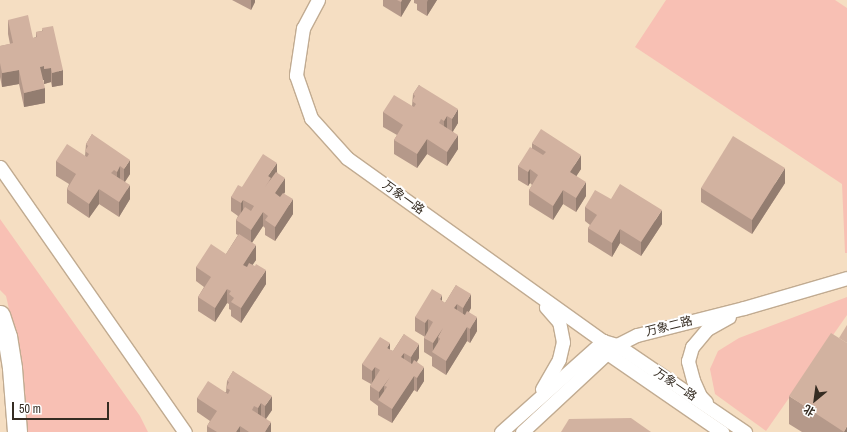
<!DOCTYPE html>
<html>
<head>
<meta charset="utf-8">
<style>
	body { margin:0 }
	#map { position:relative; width:847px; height:432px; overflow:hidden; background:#f5dec2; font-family:"Archivo Narrow","Noto Sans SC",sans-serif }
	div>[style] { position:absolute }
	.green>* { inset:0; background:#f8c0b4 }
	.roads { filter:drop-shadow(1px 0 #c1ab91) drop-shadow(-1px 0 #c1ab91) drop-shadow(0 1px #c1ab91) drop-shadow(0 -1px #c1ab91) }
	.minor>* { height:13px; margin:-6.5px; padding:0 6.5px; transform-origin:6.5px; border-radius:6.5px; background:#fff }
	.highway>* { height:19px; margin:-9.5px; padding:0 9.5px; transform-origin:9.5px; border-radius:9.5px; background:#fff }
	.wall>* { inset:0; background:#b5998a }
	.shaded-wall>* { inset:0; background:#937d70 }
	.building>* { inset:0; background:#d2b2a0 }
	span { translate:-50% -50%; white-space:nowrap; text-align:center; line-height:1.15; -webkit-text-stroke:4px #fff; paint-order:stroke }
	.street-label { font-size:12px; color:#352c22 }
	.north { position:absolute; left:795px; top:380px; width:40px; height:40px; -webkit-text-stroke:3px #fff; paint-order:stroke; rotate:209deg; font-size:11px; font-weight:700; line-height:16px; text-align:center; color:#352c22 }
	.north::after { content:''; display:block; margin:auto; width:14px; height:18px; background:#352c22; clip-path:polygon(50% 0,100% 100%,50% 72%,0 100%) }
	.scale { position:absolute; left:12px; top:402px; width:97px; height:18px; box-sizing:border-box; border:2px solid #352c22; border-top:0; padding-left:5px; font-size:12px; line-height:14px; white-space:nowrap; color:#352c22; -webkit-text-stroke:3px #fff; paint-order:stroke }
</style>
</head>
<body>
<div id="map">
	<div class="green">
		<div style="clip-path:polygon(666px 0,835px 0,847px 8px,847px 253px,845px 253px,842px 184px,635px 47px)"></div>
		<div style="clip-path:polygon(0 219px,140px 416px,148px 432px,27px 432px,23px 370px,6px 296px,0 290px)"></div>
		<div style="clip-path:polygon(847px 297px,847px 315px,766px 431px,715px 394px,710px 369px,718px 351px,739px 338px)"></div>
	</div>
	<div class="roads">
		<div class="minor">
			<div style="left:318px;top:0;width:32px;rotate:118deg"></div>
			<div style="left:303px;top:28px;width:48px;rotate:98.5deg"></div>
			<div style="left:296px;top:75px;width:46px;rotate:70.8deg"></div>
			<div style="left:311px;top:118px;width:54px;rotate:48deg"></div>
			<div style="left:347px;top:158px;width:315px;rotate:35.6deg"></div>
			<div style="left:603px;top:341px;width:15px;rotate:16deg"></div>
			<div style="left:617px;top:345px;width:155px;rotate:34.2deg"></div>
			<div style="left:0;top:167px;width:323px;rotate:55.1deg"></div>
			<div style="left:604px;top:345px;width:9px;rotate:69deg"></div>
			<div style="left:607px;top:353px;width:140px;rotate:34.5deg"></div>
			<div style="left:542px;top:389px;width:34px;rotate:-60deg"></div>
			<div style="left:559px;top:359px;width:17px;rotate:-77deg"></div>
			<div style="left:563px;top:342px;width:20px;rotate:-101deg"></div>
			<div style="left:559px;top:322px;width:20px;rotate:-131deg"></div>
			<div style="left:706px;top:402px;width:8px;rotate:-135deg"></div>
			<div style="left:700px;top:396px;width:17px;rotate:-114deg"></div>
			<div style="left:693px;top:380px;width:20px;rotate:-105deg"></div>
			<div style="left:688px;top:361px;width:15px;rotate:-74deg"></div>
			<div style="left:692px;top:347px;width:23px;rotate:-50deg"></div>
			<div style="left:707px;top:329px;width:25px;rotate:-29deg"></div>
			<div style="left:501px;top:432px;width:137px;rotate:-41.7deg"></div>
			<div style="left:522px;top:432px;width:116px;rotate:-42.9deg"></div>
			<div style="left:607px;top:353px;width:13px;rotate:-39deg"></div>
			<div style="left:617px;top:345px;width:22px;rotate:-27deg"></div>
			<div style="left:637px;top:335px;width:110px;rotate:-14.2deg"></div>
			<div style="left:744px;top:308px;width:107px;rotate:-16.2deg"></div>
		</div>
		<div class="highway">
			<div style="left:0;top:315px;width:22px;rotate:72deg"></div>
			<div style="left:7px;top:336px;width:32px;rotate:81deg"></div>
			<div style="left:12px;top:368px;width:64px;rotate:85.5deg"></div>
		</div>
	</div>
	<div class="wall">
		<div style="clip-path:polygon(232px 0,255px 0,255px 2px,251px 10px)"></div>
		<div style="clip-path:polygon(383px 0,411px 0,401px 17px,383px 6px)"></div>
		<div style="clip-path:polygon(414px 0,437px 0,427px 16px,417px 10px,417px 4px,414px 3px)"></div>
		<div style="clip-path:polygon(8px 20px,33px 38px,36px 37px,36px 32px,42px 31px,42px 28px,63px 85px,52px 87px,51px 82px,44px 84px,44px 80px,43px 80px,45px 103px,24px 107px,19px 84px,2px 87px,0 77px,0 46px,10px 44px,8px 34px)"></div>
		<div style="clip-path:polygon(419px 85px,458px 123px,453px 131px,458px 149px,447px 166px,427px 154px,417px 168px,394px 154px,394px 140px,397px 135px,383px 127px,383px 112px,412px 106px,413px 94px)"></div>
		<div style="clip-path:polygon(92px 134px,130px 174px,125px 182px,130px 199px,119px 217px,99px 204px,89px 218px,67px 203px,67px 189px,69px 184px,56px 176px,56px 161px,85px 156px,86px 144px)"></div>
		<div style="clip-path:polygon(532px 143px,581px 169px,576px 176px,586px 196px,576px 212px,563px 204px,553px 220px,529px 205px,529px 190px,532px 185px,530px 183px,528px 186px,518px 180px,518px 166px,532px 148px)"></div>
		<div style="clip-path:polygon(277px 172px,285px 192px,284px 194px,293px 214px,275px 241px,265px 235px,265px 228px,263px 226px,252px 243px,256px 260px,252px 265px,266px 284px,241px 323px,231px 316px,231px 310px,229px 309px,229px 304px,227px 303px,215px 322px,198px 311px,198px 297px,204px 287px,196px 281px,196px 267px,226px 254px,238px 235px,236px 234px,236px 220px,238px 216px,231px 211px,231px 197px,242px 187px)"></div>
		<div style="clip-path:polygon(785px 183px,752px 234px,701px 202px,701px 188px)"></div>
		<div style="clip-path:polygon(611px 199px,662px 224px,641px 256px,620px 243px,612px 257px,588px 242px,588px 228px,590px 225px,585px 221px,585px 207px)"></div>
		<div style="clip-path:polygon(456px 285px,471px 308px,469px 312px,477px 331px,470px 343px,467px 341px,446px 375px,432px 366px,432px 357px,424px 352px,424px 338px,425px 337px,415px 331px,415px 317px,442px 301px,445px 303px)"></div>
		<div style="clip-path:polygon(404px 334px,419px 358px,417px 362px,424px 381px,417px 392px,414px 390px,392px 423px,378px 415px,378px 406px,370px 400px,370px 386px,371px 384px,362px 379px,362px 364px,390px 350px,393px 351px)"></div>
		<div style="clip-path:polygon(233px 371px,272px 410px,266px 419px,271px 432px,207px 432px,207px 426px,210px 421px,197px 412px,197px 398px,226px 392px,227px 381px)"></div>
		<div style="clip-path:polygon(789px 396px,847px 432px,802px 432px,789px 424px)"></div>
	</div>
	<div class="shaded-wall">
		<div style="clip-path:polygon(251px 0,255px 0,255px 2px,251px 10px)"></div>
		<div style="clip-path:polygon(402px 0,411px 0,401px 17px,401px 2px)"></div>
		<div style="clip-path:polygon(428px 0,437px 0,427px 16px,427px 2px)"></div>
		<div style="clip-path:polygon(44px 66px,44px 80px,40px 81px,40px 67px)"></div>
		<div style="clip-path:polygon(51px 68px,51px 82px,44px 84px,44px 69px)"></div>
		<div style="clip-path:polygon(19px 70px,19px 84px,2px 87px,2px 73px)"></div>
		<div style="clip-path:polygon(63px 70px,63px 85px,52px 87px,52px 73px)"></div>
		<div style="clip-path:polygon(45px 88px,45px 103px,24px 107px,24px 93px)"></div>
		<div style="clip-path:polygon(458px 109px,458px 123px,452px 133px,452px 119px)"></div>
		<div style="clip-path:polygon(447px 116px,447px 130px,444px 136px,444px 121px)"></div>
		<div style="clip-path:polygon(458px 135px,458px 149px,447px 166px,447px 152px)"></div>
		<div style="clip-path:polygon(427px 139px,427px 154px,417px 168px,417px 154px)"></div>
		<div style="clip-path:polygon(581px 155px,581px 169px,570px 186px,570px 172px)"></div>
		<div style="clip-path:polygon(130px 160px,130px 174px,124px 183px,124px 169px)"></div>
		<div style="clip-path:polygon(277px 163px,277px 178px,271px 186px,268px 176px)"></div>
		<div style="clip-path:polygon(120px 166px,120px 180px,117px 186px,117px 172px)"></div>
		<div style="clip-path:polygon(785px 168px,785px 183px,752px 234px,752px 220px)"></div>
		<div style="clip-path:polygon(530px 169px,530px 183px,528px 186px,528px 172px)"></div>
		<div style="clip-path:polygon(285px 178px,285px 192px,275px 207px,275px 193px)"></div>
		<div style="clip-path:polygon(586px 182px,586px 196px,576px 212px,576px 198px)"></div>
		<div style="clip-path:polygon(130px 185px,130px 199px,119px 217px,119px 202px)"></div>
		<div style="clip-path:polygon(99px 189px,99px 204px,89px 218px,89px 204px)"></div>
		<div style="clip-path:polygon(563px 190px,563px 204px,553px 220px,553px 206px)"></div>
		<div style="clip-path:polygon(293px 199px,293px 214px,275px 241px,275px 227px)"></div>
		<div style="clip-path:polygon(243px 200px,243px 214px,241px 217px,241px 203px)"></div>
		<div style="clip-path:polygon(662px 210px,662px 224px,641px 256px,641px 242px)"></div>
		<div style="clip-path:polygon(263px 212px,263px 226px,251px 244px,251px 230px)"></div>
		<div style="clip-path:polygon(620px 229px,620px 243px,612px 257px,612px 243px)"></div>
		<div style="clip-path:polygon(256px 245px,256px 260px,243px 279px,243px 265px)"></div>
		<div style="clip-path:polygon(266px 270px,266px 284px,241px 323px,241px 308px)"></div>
		<div style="clip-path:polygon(227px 289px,227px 303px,215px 322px,215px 308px)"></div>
		<div style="clip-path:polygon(471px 294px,471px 308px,463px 322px,463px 308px)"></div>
		<div style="clip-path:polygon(442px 295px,442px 309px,440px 299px)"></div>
		<div style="clip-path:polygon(457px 304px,457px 318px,454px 308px)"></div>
		<div style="clip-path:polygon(477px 317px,477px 331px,470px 343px,470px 329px)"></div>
		<div style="clip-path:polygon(428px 319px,428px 333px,425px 337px,425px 323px)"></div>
		<div style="clip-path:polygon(467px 327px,467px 341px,446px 375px,446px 361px)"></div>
		<div style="clip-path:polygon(443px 328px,440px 339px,438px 337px,438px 350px,433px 352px,433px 343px)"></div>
		<div style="clip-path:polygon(390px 343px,390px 357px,387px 348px)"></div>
		<div style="clip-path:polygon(419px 344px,419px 358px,411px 371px,411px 357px)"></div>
		<div style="clip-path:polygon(404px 353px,404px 367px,401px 357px)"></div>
		<div style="clip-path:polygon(375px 367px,375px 381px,372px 385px,372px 371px)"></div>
		<div style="clip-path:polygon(424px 367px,424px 381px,417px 392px,417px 378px)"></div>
		<div style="clip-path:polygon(414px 376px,414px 390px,392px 423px,392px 409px)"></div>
		<div style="clip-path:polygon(390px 377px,387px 387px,384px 386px,384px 399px,379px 401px,379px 392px)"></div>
		<div style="clip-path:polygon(272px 396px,272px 410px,265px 420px,265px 406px)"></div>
		<div style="clip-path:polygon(261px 403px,261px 417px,258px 423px,258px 408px)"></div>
		<div style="clip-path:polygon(271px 422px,271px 432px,265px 432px)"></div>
		<div style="clip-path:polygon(240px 426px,240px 432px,236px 432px)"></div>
		<div style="clip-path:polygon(847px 426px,847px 432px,844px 432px)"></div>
	</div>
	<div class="building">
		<div style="clip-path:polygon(397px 0,402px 0,401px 2px)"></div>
		<div style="clip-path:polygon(28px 15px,33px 38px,37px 37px,36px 32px,43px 31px,42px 28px,53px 26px,63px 70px,52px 73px,51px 68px,44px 69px,44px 66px,40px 67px,45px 88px,24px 93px,19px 70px,2px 73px,0 63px,0 46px,13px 43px,8px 20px)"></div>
		<div style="clip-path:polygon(419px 85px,458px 109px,452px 119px,447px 116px,444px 121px,441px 119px,439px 123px,458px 135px,447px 152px,427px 139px,417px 154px,394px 140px,403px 125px,383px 112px,394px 95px,414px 107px,416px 104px,412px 101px,415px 96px,413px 94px)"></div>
		<div style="clip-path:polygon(541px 129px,581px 155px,570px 172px,586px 182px,576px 198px,563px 190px,553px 206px,529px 190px,538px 175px,530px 169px,528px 172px,518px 166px,530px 147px,543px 155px,546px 152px,532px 143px)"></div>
		<div style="clip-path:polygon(92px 134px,130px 160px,124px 169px,120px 166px,117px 172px,114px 170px,111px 173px,130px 185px,119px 202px,99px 189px,89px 204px,67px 189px,76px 174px,56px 161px,67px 144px,87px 157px,89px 154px,85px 151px,88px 146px,86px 144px)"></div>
		<div style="clip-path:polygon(733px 136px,785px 168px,752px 220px,701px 188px)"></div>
		<div style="clip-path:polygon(263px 154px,277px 163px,268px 176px,271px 178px,265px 187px,276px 172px,285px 178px,275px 193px,280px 197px,283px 193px,293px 199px,275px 227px,265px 220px,268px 216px,263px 212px,251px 230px,236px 220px,245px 207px,251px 211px,254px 206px,243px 200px,241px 203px,231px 197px,238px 185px,242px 187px)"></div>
		<div style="clip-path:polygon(620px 184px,662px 210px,641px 242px,620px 229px,612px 243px,588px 228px,597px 215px,585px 207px,595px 190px,611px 199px)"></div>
		<div style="clip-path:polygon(239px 234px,256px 245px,243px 265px,247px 267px,249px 263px,255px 266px,256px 264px,266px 270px,241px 308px,231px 302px,234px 298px,229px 294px,231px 291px,227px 289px,215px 308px,198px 297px,211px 277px,196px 267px,211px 244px,226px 254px)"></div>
		<div style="clip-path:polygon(456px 285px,471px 294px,463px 308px,457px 304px,454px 308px,465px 315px,467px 311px,477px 317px,470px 329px,467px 327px,446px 361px,432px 352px,440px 339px,438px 337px,443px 328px,433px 343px,424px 338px,433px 322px,428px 319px,425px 323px,415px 317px,432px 289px,442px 295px,440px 299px,445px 303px)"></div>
		<div style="clip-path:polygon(847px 325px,847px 343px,839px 338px)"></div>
		<div style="clip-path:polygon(831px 333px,847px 343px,847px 426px,844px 432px,789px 396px)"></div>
		<div style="clip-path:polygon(404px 334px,419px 344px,411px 357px,404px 353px,401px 357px,412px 364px,414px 360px,424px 367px,417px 378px,414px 376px,392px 409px,378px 400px,387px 387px,384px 386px,390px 377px,379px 392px,370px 386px,380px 370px,375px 367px,372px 371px,362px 364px,380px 337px,390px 343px,387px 348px,393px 351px)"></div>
		<div style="clip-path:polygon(233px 371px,272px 396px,265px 406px,261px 403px,258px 408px,254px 406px,252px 410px,271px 422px,265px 432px,249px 432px,240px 426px,236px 432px,217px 432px,207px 426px,217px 411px,197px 398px,208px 381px,228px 394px,230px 390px,226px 388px,229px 382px,227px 381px)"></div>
		<div style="clip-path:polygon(631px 418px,651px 432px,561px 432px,569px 419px)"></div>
	</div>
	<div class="street-label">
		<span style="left:403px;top:198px;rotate:36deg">万象一路</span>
		<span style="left:669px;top:327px;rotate:-14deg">万象二路</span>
		<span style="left:675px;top:385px;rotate:34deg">万象一路</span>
	</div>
	<div class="north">北</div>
	<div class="scale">50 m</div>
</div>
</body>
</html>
